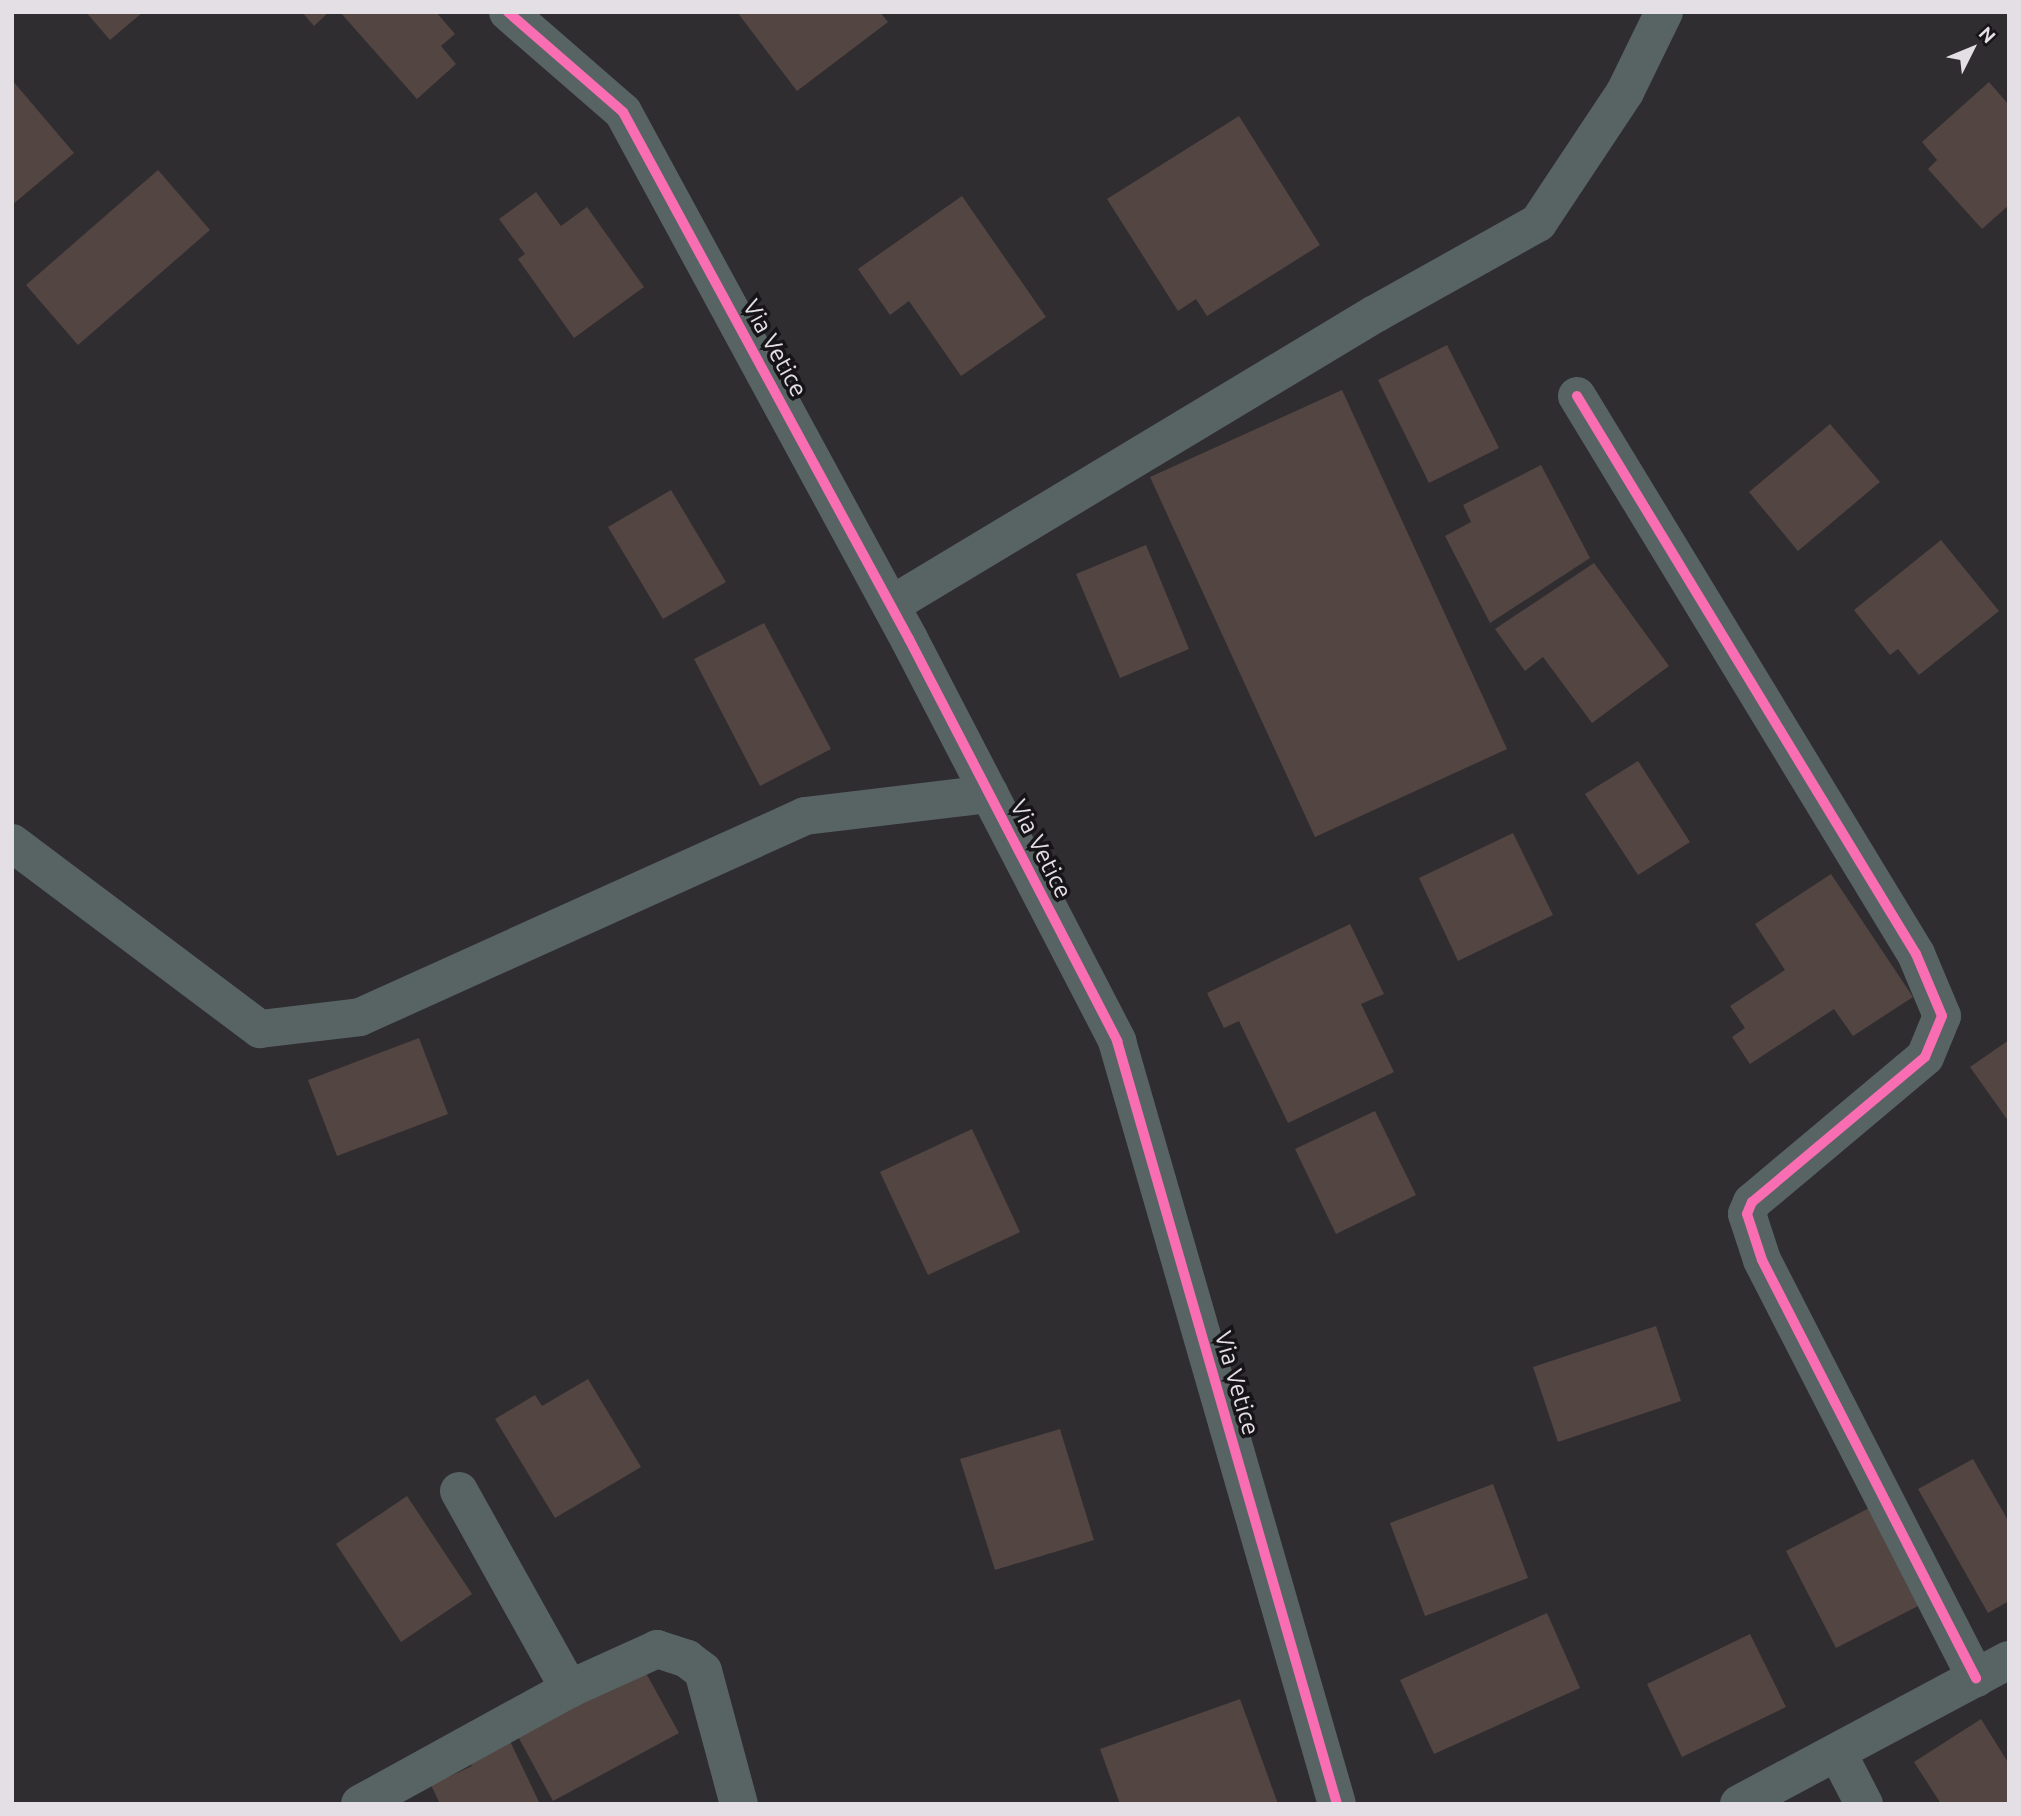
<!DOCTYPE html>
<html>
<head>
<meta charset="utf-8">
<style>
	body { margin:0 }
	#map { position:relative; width:2021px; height:1816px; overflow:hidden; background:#302d31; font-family:Ubuntu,sans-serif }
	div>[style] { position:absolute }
	.building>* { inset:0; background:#524542 }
	.minor>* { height:38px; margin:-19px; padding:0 19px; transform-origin:19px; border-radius:19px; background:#586463 }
	.cycleway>* { height:10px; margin:-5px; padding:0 5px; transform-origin:5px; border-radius:5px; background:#f96db3 }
	span { translate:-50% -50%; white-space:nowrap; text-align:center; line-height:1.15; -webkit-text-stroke:7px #171418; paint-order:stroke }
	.street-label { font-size:24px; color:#e3dfe5 }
	.frame { position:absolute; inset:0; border:14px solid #e3dfe5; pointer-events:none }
	.north { position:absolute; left:1937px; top:14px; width:70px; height:70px; -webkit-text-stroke:5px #171418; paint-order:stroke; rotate:47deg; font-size:19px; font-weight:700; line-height:28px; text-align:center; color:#e3dfe5 }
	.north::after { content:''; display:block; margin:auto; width:24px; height:32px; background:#e3dfe5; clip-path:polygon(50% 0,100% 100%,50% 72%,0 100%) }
</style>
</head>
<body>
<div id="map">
	<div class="building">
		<div style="clip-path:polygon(86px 12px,143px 12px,110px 40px)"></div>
		<div style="clip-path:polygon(302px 12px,329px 12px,314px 26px)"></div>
		<div style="clip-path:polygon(340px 12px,436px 12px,455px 34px,441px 46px,456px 64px,417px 99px)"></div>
		<div style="clip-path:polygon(737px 12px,880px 12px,888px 22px,797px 91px)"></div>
		<div style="clip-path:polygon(12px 80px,74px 153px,12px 205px)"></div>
		<div style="clip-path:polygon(1989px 82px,2009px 105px,2009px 205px,1982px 229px,1928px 169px,1937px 160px,1922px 142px)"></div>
		<div style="clip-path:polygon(1239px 116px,1320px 245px,1207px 316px,1196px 299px,1178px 311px,1107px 199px)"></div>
		<div style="clip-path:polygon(158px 170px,210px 230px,78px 345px,26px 285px)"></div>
		<div style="clip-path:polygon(536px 192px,561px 226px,587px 207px,644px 287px,574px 338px,518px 259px,525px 254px,499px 219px)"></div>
		<div style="clip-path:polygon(962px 196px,1046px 317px,961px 376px,909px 301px,890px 315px,858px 269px)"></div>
		<div style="clip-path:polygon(1447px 345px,1499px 448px,1429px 483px,1378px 380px)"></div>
		<div style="clip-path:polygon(1342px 390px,1507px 749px,1315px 837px,1150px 477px)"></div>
		<div style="clip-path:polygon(1830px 424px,1880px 482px,1798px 551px,1749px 492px)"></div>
		<div style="clip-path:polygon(1541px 465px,1590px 558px,1490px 623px,1445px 536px,1471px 522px,1463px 505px)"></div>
		<div style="clip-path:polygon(671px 490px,726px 582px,663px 619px,608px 527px)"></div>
		<div style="clip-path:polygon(1941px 540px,1999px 611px,1919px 675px,1898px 649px,1890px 655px,1854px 610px)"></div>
		<div style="clip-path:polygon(1146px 545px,1189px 649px,1120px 678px,1076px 574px)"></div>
		<div style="clip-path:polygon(1594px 563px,1669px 666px,1592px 723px,1543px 657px,1525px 671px,1495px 629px)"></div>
		<div style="clip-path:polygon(764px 623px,831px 749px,760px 786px,694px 659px)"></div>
		<div style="clip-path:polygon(1638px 761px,1690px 842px,1638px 875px,1585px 794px)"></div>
		<div style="clip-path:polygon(1513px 833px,1553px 915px,1458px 961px,1419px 878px)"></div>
		<div style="clip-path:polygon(1831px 874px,1913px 997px,1853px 1036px,1834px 1009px,1750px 1064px,1732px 1037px,1745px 1028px,1730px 1006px,1785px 970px,1755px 924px)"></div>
		<div style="clip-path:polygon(1350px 924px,1384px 994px,1361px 1004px,1394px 1072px,1288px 1123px,1239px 1021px,1224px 1028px,1207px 993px)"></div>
		<div style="clip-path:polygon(419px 1038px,448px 1114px,337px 1156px,308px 1080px)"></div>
		<div style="clip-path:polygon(2009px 1040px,2009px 1122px,1970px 1067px)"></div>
		<div style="clip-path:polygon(1375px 1111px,1416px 1195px,1336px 1234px,1295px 1149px)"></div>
		<div style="clip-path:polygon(972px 1129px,1020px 1232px,928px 1275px,880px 1172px)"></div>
		<div style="clip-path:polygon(1656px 1326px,1681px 1401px,1558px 1442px,1533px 1367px)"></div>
		<div style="clip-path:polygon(588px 1379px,641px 1467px,555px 1518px,495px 1419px,535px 1395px,542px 1406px)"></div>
		<div style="clip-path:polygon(1060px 1429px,1094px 1540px,995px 1570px,960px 1459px)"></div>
		<div style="clip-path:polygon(1973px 1459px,2009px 1522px,2009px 1601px,1988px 1613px,1918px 1489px)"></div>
		<div style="clip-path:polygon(1493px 1484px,1528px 1578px,1425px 1616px,1390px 1523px)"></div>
		<div style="clip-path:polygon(407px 1496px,472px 1594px,401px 1642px,336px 1544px)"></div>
		<div style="clip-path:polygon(1875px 1505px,1926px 1602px,1836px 1648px,1786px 1551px)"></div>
		<div style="clip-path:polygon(1547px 1613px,1580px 1688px,1434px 1754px,1400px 1680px)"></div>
		<div style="clip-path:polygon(1750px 1634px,1786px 1707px,1682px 1757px,1647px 1684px)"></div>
		<div style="clip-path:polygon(641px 1664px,679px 1733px,553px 1801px,515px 1731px)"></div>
		<div style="clip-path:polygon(1240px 1699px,1278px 1804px,1120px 1804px,1100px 1749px)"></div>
		<div style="clip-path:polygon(1981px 1719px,2009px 1764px,2009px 1804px,1941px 1804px,1914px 1762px)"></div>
		<div style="clip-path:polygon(507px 1735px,540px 1804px,440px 1804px,431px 1785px,472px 1766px,466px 1754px)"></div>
	</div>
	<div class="minor">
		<div style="left:508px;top:12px;width:152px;rotate:41deg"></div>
		<div style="left:623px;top:112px;width:600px;rotate:61.51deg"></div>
		<div style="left:909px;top:639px;width:453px;rotate:62.6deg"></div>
		<div style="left:1117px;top:1041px;width:794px;rotate:73.92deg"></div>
		<div style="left:1577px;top:396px;width:653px;rotate:58.72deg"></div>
		<div style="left:1916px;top:954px;width:67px;rotate:67.2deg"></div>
		<div style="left:1942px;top:1016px;width:44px;rotate:112.5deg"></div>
		<div style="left:1925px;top:1057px;width:226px;rotate:140deg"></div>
		<div style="left:1752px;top:1202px;width:13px;rotate:113deg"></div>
		<div style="left:1747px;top:1214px;width:48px;rotate:71.9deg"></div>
		<div style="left:1762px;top:1260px;width:470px;rotate:62.9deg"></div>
		<div style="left:891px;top:605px;width:565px;rotate:-31.02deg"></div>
		<div style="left:1375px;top:314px;width:187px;rotate:-29.2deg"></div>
		<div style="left:1538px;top:223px;width:157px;rotate:-56.4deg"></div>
		<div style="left:1625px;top:92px;width:89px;rotate:-64deg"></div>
		<div style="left:12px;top:843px;width:310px;rotate:36.9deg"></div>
		<div style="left:260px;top:1029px;width:101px;rotate:-6.8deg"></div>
		<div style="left:360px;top:1017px;width:488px;rotate:-24.3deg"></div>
		<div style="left:805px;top:816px;width:186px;rotate:-6.8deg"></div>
		<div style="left:459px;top:1491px;width:227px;rotate:60.9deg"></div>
		<div style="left:1837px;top:1752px;width:59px;rotate:62.6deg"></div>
		<div style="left:360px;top:1804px;width:239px;rotate:-28.8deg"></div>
		<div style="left:569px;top:1689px;width:97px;rotate:-24.4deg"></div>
		<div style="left:657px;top:1649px;width:32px;rotate:18deg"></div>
		<div style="left:687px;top:1659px;width:20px;rotate:37deg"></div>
		<div style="left:703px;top:1671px;width:138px;rotate:74.9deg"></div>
		<div style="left:1739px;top:1804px;width:306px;rotate:-28.1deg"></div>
	</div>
	<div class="cycleway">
		<div style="left:508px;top:12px;width:152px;rotate:41deg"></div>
		<div style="left:623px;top:112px;width:600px;rotate:61.51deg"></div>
		<div style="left:909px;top:639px;width:453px;rotate:62.6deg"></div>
		<div style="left:1117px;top:1041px;width:794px;rotate:73.92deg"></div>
		<div style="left:1577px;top:396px;width:653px;rotate:58.72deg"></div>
		<div style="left:1916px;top:954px;width:67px;rotate:67.2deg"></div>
		<div style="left:1942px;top:1016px;width:44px;rotate:112.5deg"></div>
		<div style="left:1925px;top:1057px;width:226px;rotate:140deg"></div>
		<div style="left:1752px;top:1202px;width:13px;rotate:113deg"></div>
		<div style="left:1747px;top:1214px;width:48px;rotate:71.9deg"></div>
		<div style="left:1762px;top:1260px;width:470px;rotate:62.9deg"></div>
	</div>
	<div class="street-label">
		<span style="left:775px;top:348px;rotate:61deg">Via Vetice</span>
		<span style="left:1041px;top:849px;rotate:63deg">Via Vetice</span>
		<span style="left:1237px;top:1383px;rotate:74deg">Via Vetice</span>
	</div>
	<div class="frame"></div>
	<div class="north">N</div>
</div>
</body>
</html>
